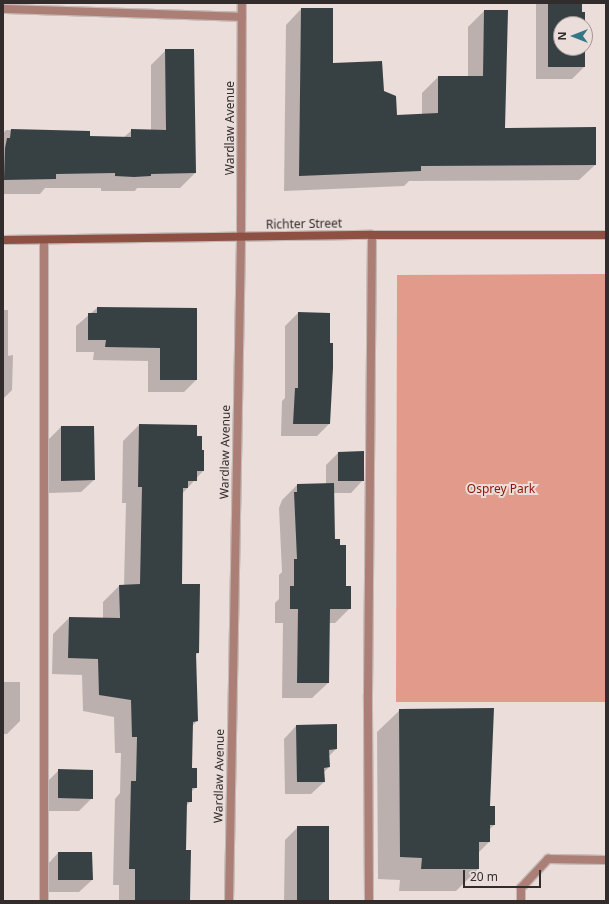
<!DOCTYPE html>
<html>
<head>
<meta charset="utf-8">
<style>
	body { margin:0 }
	#map { position:relative; width:609px; height:904px; overflow:hidden; background:#eaddda; font-family:"Noto Sans",sans-serif }
	div>[style] { position:absolute }
	.green>* { inset:0; background:#e29a8b }
	.shadow>* { inset:0; background:#0003 }
	.building>* { inset:0; background:#374144 }
	.roads { filter:drop-shadow(1px 0 #c5bab7) drop-shadow(-1px 0 #c5bab7) drop-shadow(0 1px #c5bab7) drop-shadow(0 -1px #c5bab7) }
	.service>* { height:8px; margin:-4px; padding:0 4px; transform-origin:4px; border-radius:4px; background:#ab7f76 }
	.minor>* { height:8px; margin:-4px; padding:0 4px; transform-origin:4px; border-radius:4px; background:#ab7f76 }
	.secondary>* { height:8px; margin:-4px; padding:0 4px; transform-origin:4px; border-radius:4px; background:#8d5043 }
	span { translate:-50% -50%; white-space:nowrap; text-align:center; line-height:1.15; -webkit-text-stroke:4px #eaddda; paint-order:stroke }
	.street-label { font-size:12px; color:#322d2c }
	.park-label { font-size:12px; color:#8d1500 }
	.frame { position:absolute; inset:0; border:4px solid #322d2c; pointer-events:none }
	.north { position:absolute; left:553px; top:16px; width:40px; height:40px; box-sizing:border-box; background:#eaddda; border:1px solid #a09794; border-radius:50%; rotate:270deg; font-size:11px; font-weight:700; line-height:16px; text-align:center; color:#322d2c }
	.north::after { content:''; display:block; margin:auto; width:14px; height:18px; background:#337786; clip-path:polygon(50% 0,100% 100%,50% 72%,0 100%) }
	.scale { position:absolute; left:463px; top:870px; width:78px; height:18px; box-sizing:border-box; border:2px solid #322d2c; border-top:0; padding-left:5px; font-size:12px; line-height:14px; white-space:nowrap; color:#322d2c; -webkit-text-stroke:3px #eaddda; paint-order:stroke }
</style>
</head>
<body>
<div id="map">
	<div class="green">
		<div style="clip-path:polygon(606px 274px,606px 702px,396px 702px,397px 275px)"></div>
	</div>
	<div class="shadow">
		<div style="clip-path:polygon(536px 3px,581px 3px,584px 24px,561px 24px,561px 48px,584px 48px,584px 67px,572px 79px,536px 79px)"></div>
		<div style="clip-path:polygon(301px 9px,332px 64px,383px 91px,396px 116px,422px 115px,422px 93px,438px 77px,468px 77px,468px 27px,484px 11px,507px 11px,504px 129px,595px 165px,579px 180px,409px 181px,404px 186px,284px 191px,286px 25px)"></div>
		<div style="clip-path:polygon(166px 50px,195px 173px,180px 188px,137px 188px,135px 191px,101px 191px,101px 188px,45px 188px,40px 194px,3px 194px,3px 133px,6px 130px,89px 132px,89px 137px,123px 138px,132px 130px,151px 130px,151px 65px)"></div>
		<div style="clip-path:polygon(97px 308px,196px 309px,196px 380px,184px 392px,148px 392px,148px 361px,93px 360px,94px 352px,76px 352px,76px 326px)"></div>
		<div style="clip-path:polygon(3px 310px,8px 310px,8px 356px,13px 355px,12px 390px,3px 399px)"></div>
		<div style="clip-path:polygon(298px 313px,329px 424px,317px 436px,281px 436px,282px 401px,285px 398px,285px 326px)"></div>
		<div style="clip-path:polygon(139px 425px,196px 437px,203px 471px,182px 494px,181px 585px,198px 653px,195px 656px,197px 721px,192px 726px,191px 769px,196px 787px,191px 792px,191px 801px,186px 806px,185px 851px,189px 901px,119px 901px,119px 885px,113px 885px,115px 799px,120px 793px,121px 753px,115px 753px,114px 717px,83px 711px,82px 675px,52px 674px,53px 634px,69px 618px,103px 619px,103px 602px,119px 586px,124px 585px,126px 503px,122px 503px,123px 441px)"></div>
		<div style="clip-path:polygon(61px 427px,94px 480px,81px 492px,49px 493px,48px 440px)"></div>
		<div style="clip-path:polygon(338px 453px,363px 480px,351px 493px,333px 493px,334px 540px,350px 608px,335px 623px,328px 623px,328px 683px,312px 698px,282px 698px,283px 623px,275px 623px,275px 603px,279px 599px,279px 575px,282px 572px,279px 508px,282px 500px,297px 485px,326px 484px,326px 465px)"></div>
		<div style="clip-path:polygon(3px 682px,20px 682px,20px 721px,7px 734px,3px 734px)"></div>
		<div style="clip-path:polygon(400px 710px,489px 807px,494px 807px,494px 825px,489px 830px,489px 842px,478px 853px,478px 869px,456px 891px,399px 891px,400px 880px,378px 879px,377px 732px)"></div>
		<div style="clip-path:polygon(296px 726px,336px 749px,328px 757px,329px 767px,324px 772px,324px 782px,311px 794px,285px 794px,284px 739px)"></div>
		<div style="clip-path:polygon(59px 770px,92px 798px,79px 811px,46px 811px,46px 783px)"></div>
		<div style="clip-path:polygon(298px 827px,328px 901px,284px 901px,285px 840px)"></div>
		<div style="clip-path:polygon(58px 853px,92px 880px,79px 892px,46px 892px,46px 866px)"></div>
	</div>
	<div class="building">
		<div style="clip-path:polygon(evenodd,548px 3px,582px 3px,582px 12px,585px 12px,585px 67px,548px 67px,548px 3px,561px 24px,585px 24px,585px 48px,561px 48px,561px 24px)"></div>
		<div style="clip-path:polygon(301px 8px,333px 8px,333px 63px,382px 61px,384px 91px,396px 96px,397px 115px,438px 113px,438px 76px,483px 76px,484px 10px,508px 10px,505px 128px,596px 127px,596px 165px,421px 166px,421px 171px,299px 176px)"></div>
		<div style="clip-path:polygon(165px 49px,194px 49px,196px 173px,151px 174px,151px 176px,134px 177px,115px 176px,115px 173px,56px 174px,56px 179px,4px 180px,5px 148px,7px 138px,10px 138px,11px 129px,90px 131px,90px 136px,131px 137px,131px 129px,166px 130px)"></div>
		<div style="clip-path:polygon(97px 307px,197px 308px,197px 380px,160px 380px,160px 348px,105px 347px,106px 340px,88px 340px,88px 313px,97px 313px)"></div>
		<div style="clip-path:polygon(298px 312px,330px 313px,330px 343px,333px 343px,333px 368px,330px 424px,293px 424px,295px 388px,298px 388px)"></div>
		<div style="clip-path:polygon(139px 424px,197px 425px,197px 436px,202px 436px,202px 450px,204px 450px,204px 471px,197px 471px,197px 481px,188px 481px,188px 488px,183px 488px,182px 584px,200px 584px,199px 653px,196px 653px,198px 721px,193px 722px,192px 768px,197px 768px,197px 788px,192px 788px,192px 802px,187px 802px,186px 850px,191px 850px,190px 901px,135px 901px,135px 869px,129px 869px,131px 781px,136px 781px,137px 737px,132px 737px,131px 700px,99px 695px,98px 659px,68px 658px,69px 617px,120px 618px,119px 585px,140px 584px,142px 487px,138px 487px)"></div>
		<div style="clip-path:polygon(61px 426px,94px 426px,95px 480px,61px 481px)"></div>
		<div style="clip-path:polygon(364px 451px,364px 481px,338px 481px,338px 452px)"></div>
		<div style="clip-path:polygon(334px 483px,335px 539px,340px 539px,340px 545px,346px 545px,346px 586px,351px 586px,351px 609px,330px 609px,329px 683px,297px 683px,298px 609px,290px 609px,290px 586px,294px 586px,294px 559px,297px 559px,294px 492px,297px 492px,297px 484px)"></div>
		<div style="clip-path:polygon(494px 708px,490px 806px,495px 806px,495px 825px,490px 825px,490px 842px,479px 842px,479px 869px,421px 869px,422px 858px,400px 857px,399px 709px)"></div>
		<div style="clip-path:polygon(337px 724px,337px 749px,329px 750px,330px 767px,324px 768px,325px 782px,297px 782px,296px 725px)"></div>
		<div style="clip-path:polygon(58px 769px,93px 770px,93px 799px,58px 798px)"></div>
		<div style="clip-path:polygon(297px 826px,329px 826px,329px 901px,297px 901px)"></div>
		<div style="clip-path:polygon(58px 852px,92px 852px,93px 880px,58px 880px)"></div>
	</div>
	<div class="roads">
		<div class="service">
			<div style="left:3px;top:9px;width:239px;rotate:1.9deg"></div>
			<div style="left:521px;top:888px;width:40px;rotate:-47deg"></div>
			<div style="left:548px;top:859px;width:58px;rotate:1deg"></div>
			<div style="left:44px;top:901px;width:661px;rotate:-90deg"></div>
			<div style="left:369px;top:901px;width:207px;rotate:-90.3deg"></div>
			<div style="left:368px;top:694px;width:459px;rotate:-89.5deg"></div>
		</div>
		<div class="minor">
			<div style="left:229px;top:901px;width:664px;rotate:-88.96deg"></div>
			<div style="left:241px;top:237px;width:234px;rotate:-89.8deg"></div>
			<div style="left:521px;top:901px;width:13px;rotate:-90deg"></div>
		</div>
		<div class="secondary">
			<div style="left:3px;top:240px;width:369px;rotate:-0.8deg"></div>
			<div style="left:372px;top:235px;width:234px"></div>
		</div>
	</div>
	<div class="street-label">
		<span style="left:230px;top:128px;rotate:-90deg">Wardlaw Avenue</span>
		<span style="left:304px;top:224px;rotate:-1deg">Richter Street</span>
		<span style="left:225px;top:452px;rotate:-89deg">Wardlaw Avenue</span>
		<span style="left:219px;top:776px;rotate:-89deg">Wardlaw Avenue</span>
	</div>
	<div class="park-label">
		<span style="left:501px;top:489px">Osprey Park</span>
	</div>
	<div class="frame"></div>
	<div class="north">N</div>
	<div class="scale">20 m</div>
</div>
</body>
</html>
